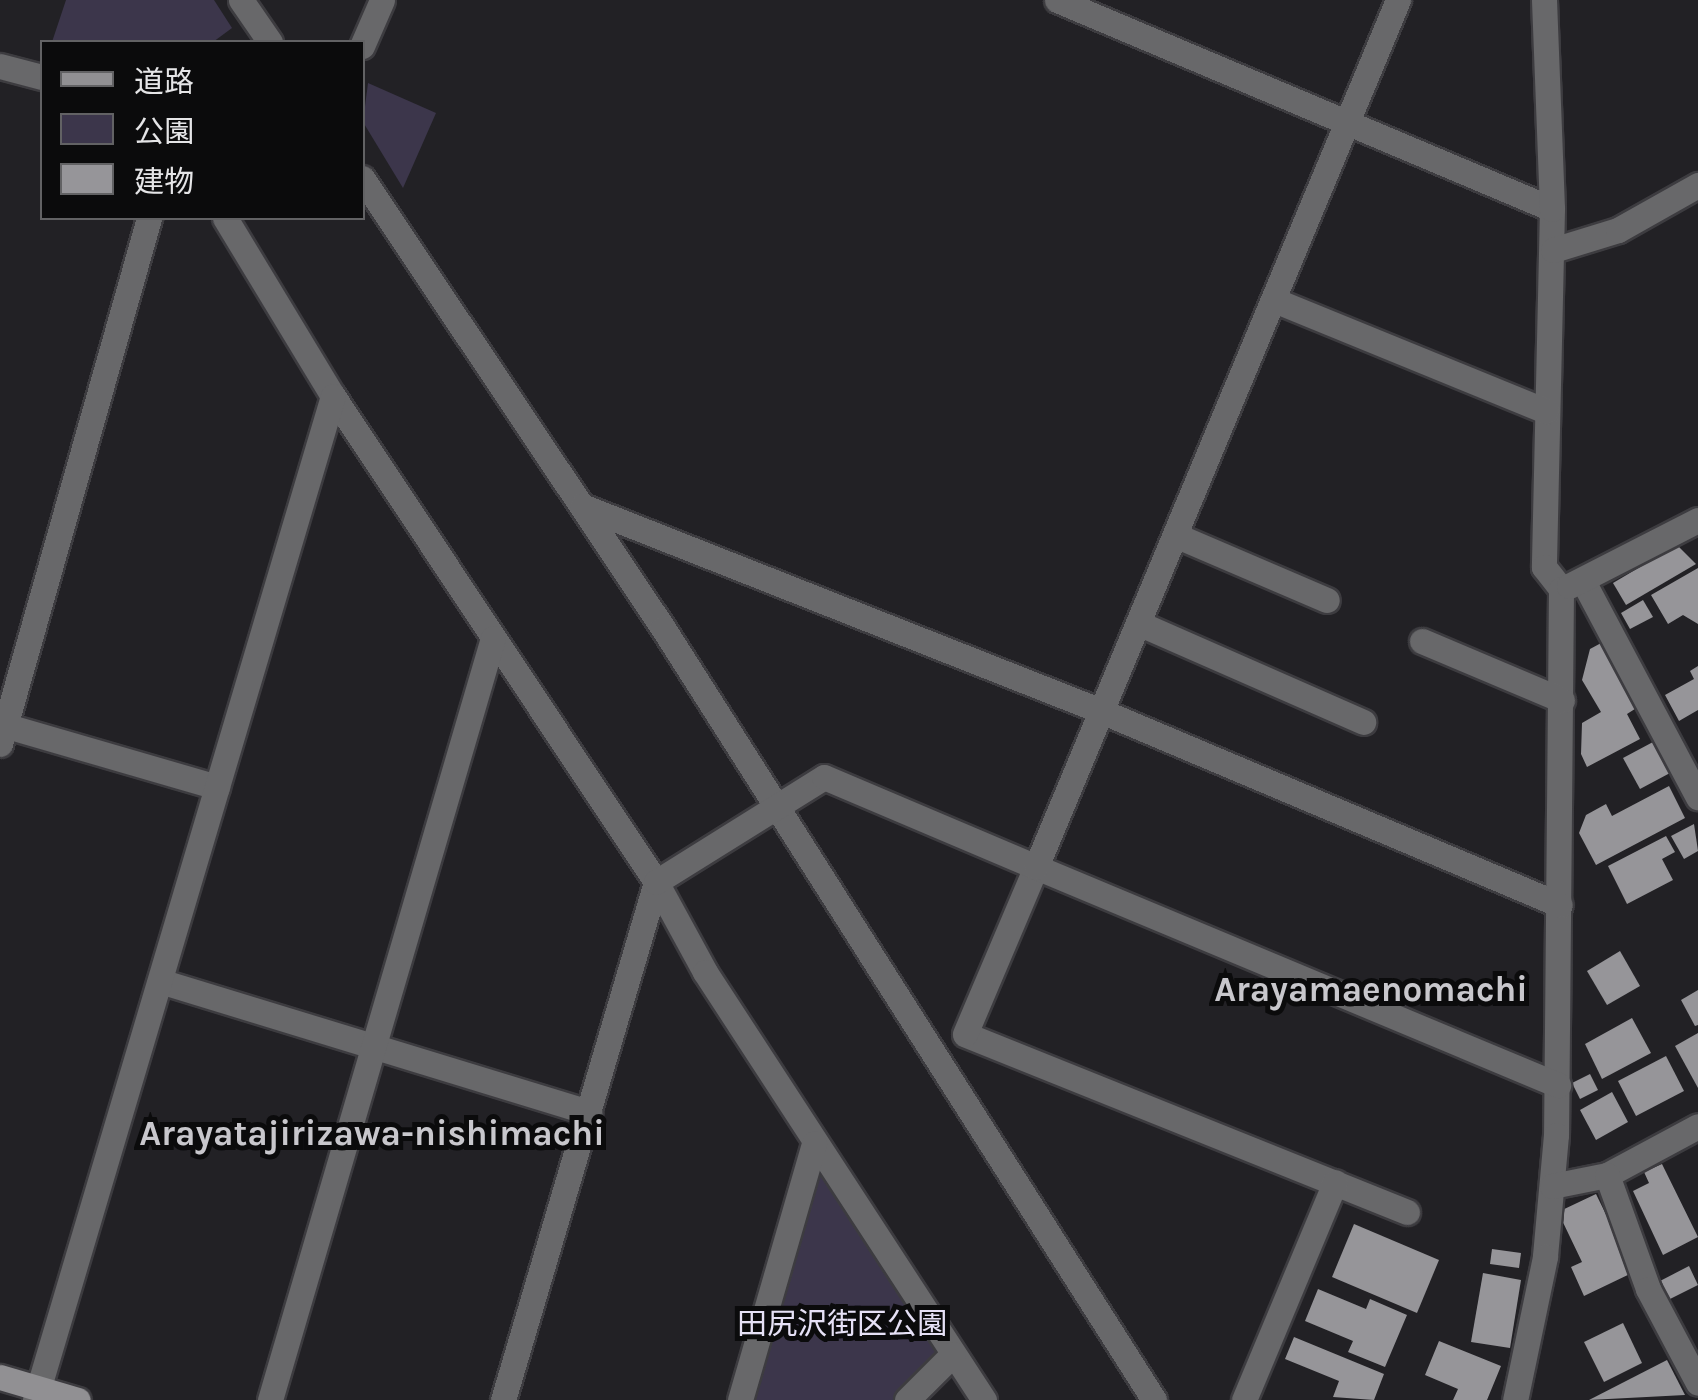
<!DOCTYPE html>
<html>
<head>
<meta charset="utf-8">
<style>
	body { margin:0 }
	#map { position:relative; width:1698px; height:1400px; overflow:hidden; background:#222125; font-family:Karla,"Noto Sans JP",sans-serif }
	div>[style] { position:absolute }
	.green>* { inset:0; background:#3c364b }
	.building>* { inset:0; background:#969599 }
	.roads { filter:drop-shadow(2px 0 #3d3c40) drop-shadow(-2px 0 #3d3c40) drop-shadow(0 2px #3d3c40) drop-shadow(0 -2px #3d3c40) }
	.street>* { height:25px; margin:-12.5px; padding:0 12.5px; transform-origin:12.5px; border-radius:12.5px; background:#68686a }
	.secondary>* { height:25px; margin:-12.5px; padding:0 12.5px; transform-origin:12.5px; border-radius:12.5px; background:#919093 }
	span { translate:-50% -50%; white-space:nowrap; text-align:center; line-height:1.15; -webkit-text-stroke:10px #0b0b0c; paint-order:stroke }
	.park-label { font-size:30px; color:#e6e1f6 }
	.quarter-label { font-size:35px; color:#c8c7cc; font-weight:700 }
	.legend { position:absolute; left:40px; top:40px; width:325px; height:180px; box-sizing:border-box; background:#0b0b0c; border:2px solid #626264; margin:0; padding:12px 18px; list-style:none; font-size:30px; color:#e5e5e7 }
	.legend li { display:flex; align-items:center; gap:20px; height:50px }
	.legend b { width:50px; border:2px solid #626264 }
</style>
</head>
<body>
<div id="map">
	<div class="green">
		<div style="clip-path:polygon(66px 0,214px 0,232px 28px,213px 42px,52px 42px)"></div>
		<div style="clip-path:polygon(368px 83px,436px 113px,403px 188px,363px 122px)"></div>
		<div style="clip-path:polygon(814px 1143px,953px 1354px,907px 1400px,740px 1400px)"></div>
	</div>
	<div class="building">
		<div style="clip-path:polygon(1677px 545px,1696px 564px,1626px 605px,1613px 583px)"></div>
		<div style="clip-path:polygon(1698px 568px,1698px 624px,1683px 615px,1668px 624px,1651px 595px)"></div>
		<div style="clip-path:polygon(1643px 600px,1653px 617px,1630px 629px,1621px 613px)"></div>
		<div style="clip-path:polygon(1603px 642px,1638px 707px,1627px 714px,1640px 739px,1587px 767px,1581px 754px,1582px 723px,1601px 712px,1582px 680px,1590px 649px)"></div>
		<div style="clip-path:polygon(1698px 666px,1698px 710px,1679px 721px,1665px 695px,1694px 679px,1690px 671px)"></div>
		<div style="clip-path:polygon(1653px 742px,1670px 773px,1640px 789px,1623px 758px)"></div>
		<div style="clip-path:polygon(1669px 786px,1685px 818px,1596px 865px,1579px 833px,1586px 815px,1606px 804px,1612px 816px)"></div>
		<div style="clip-path:polygon(1694px 824px,1698px 851px,1684px 859px,1671px 836px)"></div>
		<div style="clip-path:polygon(1666px 836px,1675px 852px,1662px 859px,1673px 880px,1627px 904px,1608px 866px)"></div>
		<div style="clip-path:polygon(1620px 951px,1640px 986px,1607px 1005px,1587px 971px)"></div>
		<div style="clip-path:polygon(1698px 990px,1698px 1025px,1695px 1026px,1681px 1000px)"></div>
		<div style="clip-path:polygon(1632px 1018px,1651px 1053px,1602px 1079px,1585px 1044px)"></div>
		<div style="clip-path:polygon(1698px 1033px,1698px 1088px,1675px 1046px)"></div>
		<div style="clip-path:polygon(1666px 1056px,1684px 1091px,1636px 1116px,1618px 1081px)"></div>
		<div style="clip-path:polygon(1590px 1074px,1598px 1090px,1580px 1099px,1572px 1083px)"></div>
		<div style="clip-path:polygon(1612px 1092px,1628px 1122px,1596px 1140px,1580px 1110px)"></div>
		<div style="clip-path:polygon(1662px 1164px,1698px 1237px,1663px 1255px,1633px 1191px,1649px 1183px,1644px 1172px)"></div>
		<div style="clip-path:polygon(1596px 1194px,1634px 1272px,1584px 1296px,1571px 1267px,1582px 1262px,1558px 1212px)"></div>
		<div style="clip-path:polygon(1354px 1224px,1439px 1260px,1417px 1313px,1332px 1277px)"></div>
		<div style="clip-path:polygon(1492px 1249px,1521px 1253px,1519px 1268px,1490px 1264px)"></div>
		<div style="clip-path:polygon(1689px 1266px,1698px 1285px,1670px 1299px,1660px 1281px)"></div>
		<div style="clip-path:polygon(1483px 1273px,1521px 1280px,1510px 1348px,1471px 1342px)"></div>
		<div style="clip-path:polygon(1318px 1289px,1366px 1309px,1370px 1299px,1407px 1315px,1385px 1367px,1348px 1352px,1353px 1341px,1305px 1321px)"></div>
		<div style="clip-path:polygon(1623px 1323px,1642px 1363px,1604px 1382px,1584px 1342px)"></div>
		<div style="clip-path:polygon(1294px 1337px,1384px 1374px,1374px 1400px,1333px 1397px,1339px 1381px,1285px 1359px)"></div>
		<div style="clip-path:polygon(1439px 1341px,1501px 1366px,1487px 1400px,1453px 1400px,1458px 1389px,1425px 1375px)"></div>
		<div style="clip-path:polygon(1667px 1360px,1685px 1395px,1589px 1400px)"></div>
	</div>
	<div class="roads">
		<div class="street">
			<div style="left:241px;top:0;width:51px;rotate:55.4deg"></div>
			<div style="left:1057px;top:0;width:537px;rotate:22.89deg"></div>
			<div style="left:1552px;top:209px;width:358px;rotate:91.3deg"></div>
			<div style="left:1544px;top:567px;width:28px;rotate:52deg"></div>
			<div style="left:1561px;top:589px;width:546px;rotate:90.52deg"></div>
			<div style="left:1556px;top:1135px;width:122px;rotate:95.2deg"></div>
			<div style="left:1545px;top:1257px;width:146px;rotate:101.8deg"></div>
			<div style="left:1544px;top:0;width:209px;rotate:87.8deg"></div>
			<div style="left:362px;top:46px;width:50px;rotate:-66.5deg"></div>
			<div style="left:0;top:66px;width:43px;rotate:14.7deg"></div>
			<div style="left:362px;top:178px;width:541px;rotate:56.22deg"></div>
			<div style="left:663px;top:628px;width:915px;rotate:57.54deg"></div>
			<div style="left:225px;top:218px;width:208px;rotate:58.8deg"></div>
			<div style="left:333px;top:396px;width:584px;rotate:56.39deg"></div>
			<div style="left:656px;top:882px;width:102px;rotate:61.4deg"></div>
			<div style="left:705px;top:972px;width:511px;rotate:56.9deg"></div>
			<div style="left:1553px;top:250px;width:68px;rotate:-17.1deg"></div>
			<div style="left:1618px;top:230px;width:92px;rotate:-29.4deg"></div>
			<div style="left:1274px;top:300px;width:294px;rotate:22.2deg"></div>
			<div style="left:582px;top:506px;width:558px;rotate:21.55deg"></div>
			<div style="left:1101px;top:711px;width:498px;rotate:22.9deg"></div>
			<div style="left:1175px;top:535px;width:165px;rotate:23.2deg"></div>
			<div style="left:1583px;top:581px;width:245px;rotate:62deg"></div>
			<div style="left:1569px;top:586px;width:145px;rotate:-27.1deg"></div>
			<div style="left:1138px;top:623px;width:246px;rotate:23.7deg"></div>
			<div style="left:1422px;top:641px;width:152px;rotate:22.9deg"></div>
			<div style="left:0;top:724px;width:226px;rotate:16.2deg"></div>
			<div style="left:0;top:744px;width:547px;rotate:-74.18deg"></div>
			<div style="left:160px;top:981px;width:449px;rotate:17deg"></div>
			<div style="left:1607px;top:1175px;width:103px;rotate:-28.3deg"></div>
			<div style="left:1552px;top:1186px;width:56px;rotate:-11.3deg"></div>
			<div style="left:1607px;top:1175px;width:121px;rotate:70.2deg"></div>
			<div style="left:1648px;top:1289px;width:106px;rotate:62deg"></div>
			<div style="left:1407px;top:1212px;width:476px;rotate:-158.1deg"></div>
			<div style="left:965px;top:1034px;width:181px;rotate:-67deg"></div>
			<div style="left:1036px;top:867px;width:566px;rotate:22.67deg"></div>
			<div style="left:35px;top:1400px;width:1047px;rotate:-73.47deg"></div>
			<div style="left:270px;top:1400px;width:794px;rotate:-73.69deg"></div>
			<div style="left:503px;top:1400px;width:540px;rotate:-73.54deg"></div>
			<div style="left:656px;top:882px;width:198px;rotate:-32deg"></div>
			<div style="left:824px;top:777px;width:230px;rotate:23deg"></div>
			<div style="left:1036px;top:867px;width:940px;rotate:-67.34deg"></div>
			<div style="left:740px;top:1400px;width:267px;rotate:-73.9deg"></div>
			<div style="left:907px;top:1400px;width:65px;rotate:-45deg"></div>
			<div style="left:1244px;top:1400px;width:236px;rotate:-67.3deg"></div>
		</div>
		<div class="secondary">
			<div style="left:0;top:1377px;width:81px;rotate:16.4deg"></div>
		</div>
	</div>
	<div class="park-label">
		<span style="left:842px;top:1324px">田尻沢街区公園</span>
	</div>
	<div class="quarter-label">
		<span style="left:1371px;top:990px">Arayamaenomachi</span>
		<span style="left:372px;top:1134px">Arayatajirizawa-nishimachi</span>
	</div>
	<ul class="legend">
	<li><b style="height:12px;background:#919093"></b>道路</li>
	<li><b style="height:28px;background:#3c364b"></b>公園</li>
	<li><b style="height:28px;background:#969599"></b>建物</li>
	</ul>
</div>
</body>
</html>
